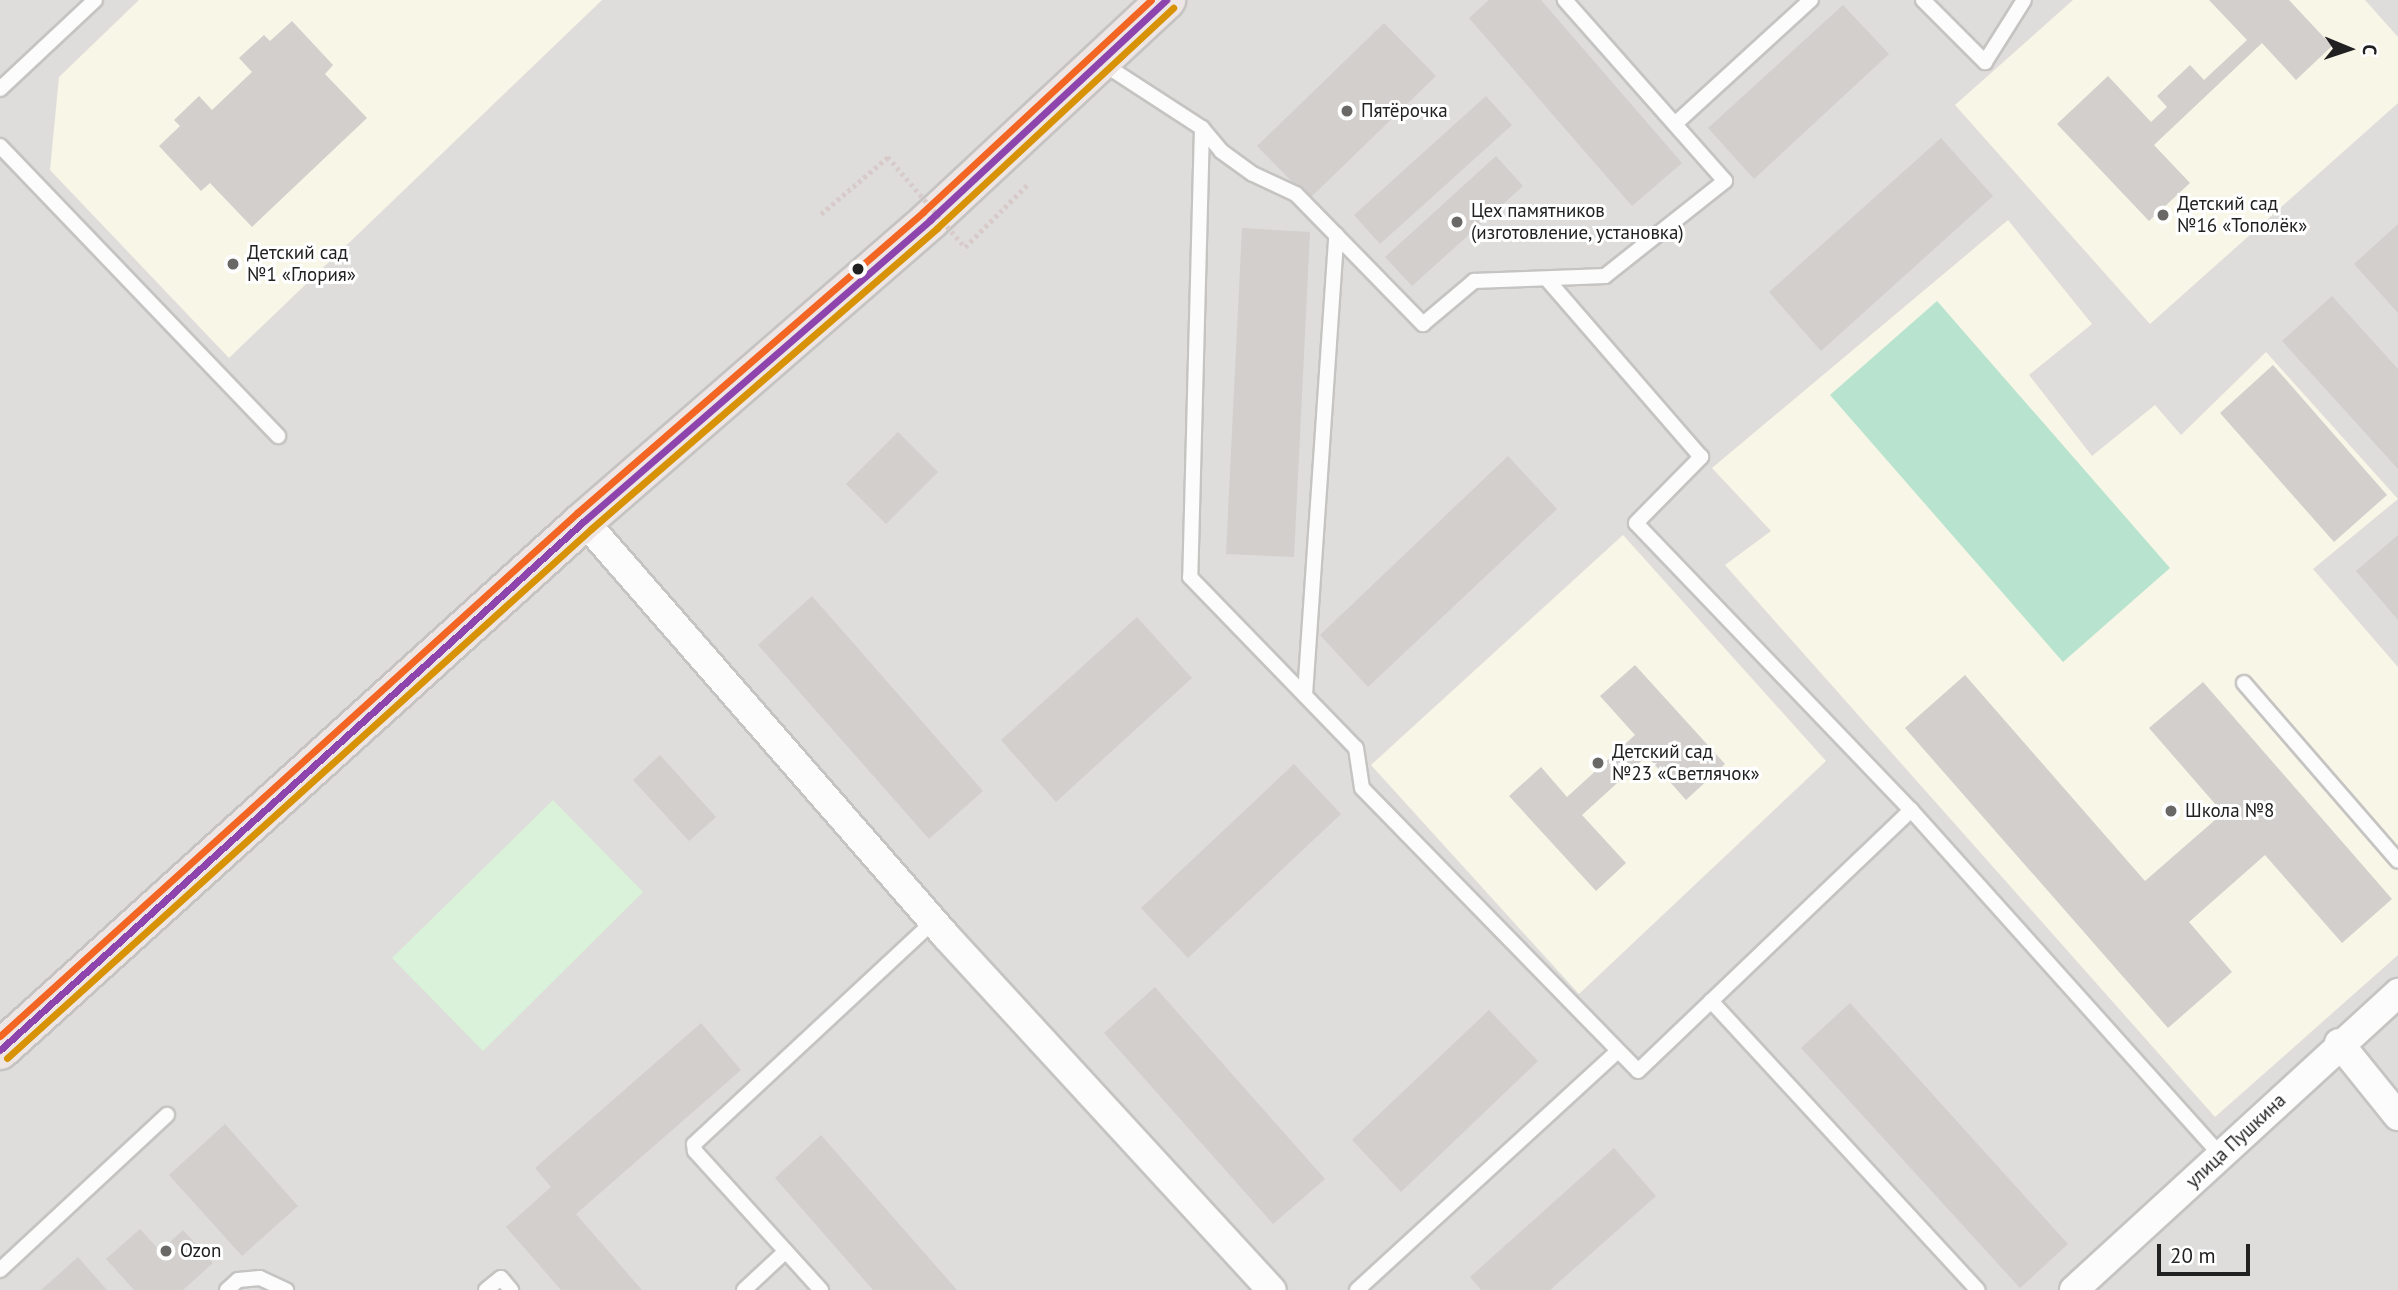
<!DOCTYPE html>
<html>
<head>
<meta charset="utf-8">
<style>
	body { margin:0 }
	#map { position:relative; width:2398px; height:1290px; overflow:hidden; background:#efedea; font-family:"PT Sans",sans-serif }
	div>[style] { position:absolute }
	.residential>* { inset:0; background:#dedddb }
	.education>* { inset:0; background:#f7f6e7 }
	.park>* { inset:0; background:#daf2d9 }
	.pitch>* { inset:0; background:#b8e3cf }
	.building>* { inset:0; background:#d2cfcd }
	.path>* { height:4.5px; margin-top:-2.25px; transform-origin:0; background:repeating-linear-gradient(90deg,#d7cac9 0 3.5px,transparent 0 7px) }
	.roads { filter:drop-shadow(2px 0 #c5c4c2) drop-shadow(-2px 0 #c5c4c2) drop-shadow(0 2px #c5c4c2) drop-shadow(0 -2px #c5c4c2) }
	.service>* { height:14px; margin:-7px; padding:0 7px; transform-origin:7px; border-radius:7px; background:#fdfcfc }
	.minor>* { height:28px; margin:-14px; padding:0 14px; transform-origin:14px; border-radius:14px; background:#fdfcfc }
	.trunk>* { height:38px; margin:-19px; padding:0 19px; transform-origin:19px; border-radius:19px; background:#eee6e5 }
	.path-bridge>* { height:4.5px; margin-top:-2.25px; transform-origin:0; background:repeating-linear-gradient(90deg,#d7cac9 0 3.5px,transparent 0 7px) }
	.bus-1>* { height:7px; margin:-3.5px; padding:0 3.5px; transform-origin:3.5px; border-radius:3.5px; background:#8e44ad }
	.bus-2>* { height:7px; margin:-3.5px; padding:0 3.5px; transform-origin:3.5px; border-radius:3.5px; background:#d79205 }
	.bus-3>* { height:7px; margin:-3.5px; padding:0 3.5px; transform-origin:3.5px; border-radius:3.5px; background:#f26522 }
	.dots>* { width:19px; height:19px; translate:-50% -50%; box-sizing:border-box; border:4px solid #fff; border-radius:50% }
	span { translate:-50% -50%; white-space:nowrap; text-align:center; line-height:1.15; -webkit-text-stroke:6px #fff; paint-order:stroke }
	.poi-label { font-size:19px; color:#212121 }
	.left { translate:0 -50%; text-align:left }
	.street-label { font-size:19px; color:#212121 }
	.north { position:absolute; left:2314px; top:14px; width:70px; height:70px; -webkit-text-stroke:5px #fff; paint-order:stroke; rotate:92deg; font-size:19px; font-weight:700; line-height:28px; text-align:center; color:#212121 }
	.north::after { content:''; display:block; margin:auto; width:24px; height:32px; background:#212121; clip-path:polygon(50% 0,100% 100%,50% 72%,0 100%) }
	.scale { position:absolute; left:2157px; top:1244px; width:93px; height:32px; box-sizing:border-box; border:4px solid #212121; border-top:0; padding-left:9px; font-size:21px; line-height:24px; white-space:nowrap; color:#212121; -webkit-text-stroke:5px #fff; paint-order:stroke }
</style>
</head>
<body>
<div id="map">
	<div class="residential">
		<div style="clip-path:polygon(0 0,2398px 0,2398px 1290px,0 1290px)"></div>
	</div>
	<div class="education">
		<div style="clip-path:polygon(139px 0,602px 0,229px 358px,50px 170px,59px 77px)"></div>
		<div style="clip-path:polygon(2073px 0,2365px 0,2398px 37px,2398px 103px,2150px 324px,1955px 105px)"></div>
		<div style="clip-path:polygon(2008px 220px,2092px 324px,2029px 375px,2092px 456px,2155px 405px,2181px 435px,2266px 352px,2398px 499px,2313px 569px,2398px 667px,2398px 955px,2215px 1117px,1725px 565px,1771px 531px,1712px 468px)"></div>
		<div style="clip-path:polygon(1623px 535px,1826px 761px,1579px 994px,1371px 765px)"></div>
	</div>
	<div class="park">
		<div style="clip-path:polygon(553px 800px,643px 892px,483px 1051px,392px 958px)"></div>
	</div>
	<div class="pitch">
		<div style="clip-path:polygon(1937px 301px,2170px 568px,2063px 662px,1830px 395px)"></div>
	</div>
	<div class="building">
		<div style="clip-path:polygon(1489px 0,1541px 0,1682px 163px,1632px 206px,1469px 18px)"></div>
		<div style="clip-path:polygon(2209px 0,2289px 0,2332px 46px,2296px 80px,2262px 43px,2154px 145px,2190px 183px,2149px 221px,2057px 124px,2108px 76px,2151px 122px,2167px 107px,2157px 96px,2190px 65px,2204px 80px,2247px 40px)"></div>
		<div style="clip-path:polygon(1843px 5px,1889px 54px,1754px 179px,1708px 128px)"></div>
		<div style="clip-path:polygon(292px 21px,333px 65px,325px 74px,367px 118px,252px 227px,210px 183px,201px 191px,159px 146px,180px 126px,174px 120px,199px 96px,212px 110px,252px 72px,239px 58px,264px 35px,270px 41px)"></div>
		<div style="clip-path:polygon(1384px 23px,1436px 76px,1309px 199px,1257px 146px)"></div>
		<div style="clip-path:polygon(1486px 96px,1512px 125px,1380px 244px,1354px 215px)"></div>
		<div style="clip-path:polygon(1941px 138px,1993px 196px,1821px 351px,1769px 292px)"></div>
		<div style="clip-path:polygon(1496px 156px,1523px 186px,1412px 286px,1385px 257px)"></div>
		<div style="clip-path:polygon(2398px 224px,2398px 313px,2354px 264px)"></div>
		<div style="clip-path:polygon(1242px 228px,1310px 232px,1294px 557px,1226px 554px)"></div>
		<div style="clip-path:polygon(2332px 296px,2398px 369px,2398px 469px,2282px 341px)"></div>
		<div style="clip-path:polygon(2273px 365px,2387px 495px,2334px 542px,2220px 413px)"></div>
		<div style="clip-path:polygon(898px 432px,938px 472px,886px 524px,846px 484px)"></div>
		<div style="clip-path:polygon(1508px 456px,1557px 509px,1368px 687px,1320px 635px)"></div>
		<div style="clip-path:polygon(2398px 535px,2398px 620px,2356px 571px)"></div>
		<div style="clip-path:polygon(812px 596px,983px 791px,929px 839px,758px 645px)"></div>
		<div style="clip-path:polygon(1137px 617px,1192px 678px,1056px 802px,1001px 740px)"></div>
		<div style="clip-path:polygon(1635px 665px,1725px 764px,1686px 800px,1647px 756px,1582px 815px,1626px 863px,1596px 891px,1509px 796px,1541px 767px,1567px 797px,1635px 735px,1600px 696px)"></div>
		<div style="clip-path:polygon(1965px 675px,2145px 881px,2223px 813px,2149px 728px,2203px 682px,2392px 899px,2342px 943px,2265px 855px,2189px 922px,2232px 972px,2168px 1028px,1905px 728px)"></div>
		<div style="clip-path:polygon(660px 755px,716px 817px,689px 841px,633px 780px)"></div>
		<div style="clip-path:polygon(1294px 764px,1341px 814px,1188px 958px,1141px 908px)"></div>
		<div style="clip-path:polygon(1155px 987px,1325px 1179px,1273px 1224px,1104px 1033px)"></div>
		<div style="clip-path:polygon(1850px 1003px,2068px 1244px,2020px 1288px,1801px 1048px)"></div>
		<div style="clip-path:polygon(1489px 1010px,1538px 1061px,1401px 1192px,1352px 1140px)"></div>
		<div style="clip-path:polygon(701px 1023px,741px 1070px,576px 1214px,642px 1290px,561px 1290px,506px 1227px,551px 1187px,535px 1168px)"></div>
		<div style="clip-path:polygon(225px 1124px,298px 1206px,242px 1256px,169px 1175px)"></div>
		<div style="clip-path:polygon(821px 1135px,957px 1290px,873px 1290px,775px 1178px)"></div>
		<div style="clip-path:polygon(1614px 1148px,1656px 1196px,1550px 1290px,1481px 1290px,1470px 1277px)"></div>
		<div style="clip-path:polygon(140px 1229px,160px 1251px,183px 1230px,213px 1263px,183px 1290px,134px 1290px,106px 1259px)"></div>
		<div style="clip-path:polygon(78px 1257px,107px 1290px,41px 1290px)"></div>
	</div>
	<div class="path">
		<div style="left:821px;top:214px;width:88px;rotate:-40.4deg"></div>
		<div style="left:965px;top:247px;width:89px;rotate:-45deg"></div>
	</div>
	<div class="roads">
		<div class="service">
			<div style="left:1923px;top:0;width:88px;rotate:45deg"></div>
			<div style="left:1985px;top:62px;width:73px;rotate:-57.8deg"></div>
			<div style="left:1102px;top:63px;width:119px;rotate:33deg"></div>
			<div style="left:1202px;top:128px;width:30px;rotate:50deg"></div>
			<div style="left:1221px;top:151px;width:39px;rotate:36deg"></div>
			<div style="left:1253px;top:174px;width:47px;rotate:24.9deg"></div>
			<div style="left:1296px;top:194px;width:182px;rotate:45.7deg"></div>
			<div style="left:1423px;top:324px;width:67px;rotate:-40.1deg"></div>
			<div style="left:1474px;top:281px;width:131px;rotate:-2.2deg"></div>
			<div style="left:1605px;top:276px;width:153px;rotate:-38.4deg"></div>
			<div style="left:1725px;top:181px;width:242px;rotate:-131.5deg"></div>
			<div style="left:0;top:89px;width:130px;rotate:-43.1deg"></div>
			<div style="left:1675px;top:124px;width:184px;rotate:-42.4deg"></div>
			<div style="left:1202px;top:128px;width:449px;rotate:91.5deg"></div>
			<div style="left:1190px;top:577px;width:238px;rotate:45.9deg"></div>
			<div style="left:1356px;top:748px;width:40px;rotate:81.5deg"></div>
			<div style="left:1362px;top:788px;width:395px;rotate:45.7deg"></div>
			<div style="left:1638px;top:1071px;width:378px;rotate:-43.7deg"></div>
			<div style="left:1911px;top:810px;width:397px;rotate:-133.8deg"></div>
			<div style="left:1636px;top:523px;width:93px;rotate:-45.4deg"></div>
			<div style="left:1701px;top:457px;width:235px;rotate:-130.9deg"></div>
			<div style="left:0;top:146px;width:402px;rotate:46.2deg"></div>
			<div style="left:2244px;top:683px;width:235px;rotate:49.1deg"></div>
			<div style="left:1305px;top:695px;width:461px;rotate:-86.1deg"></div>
			<div style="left:1911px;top:810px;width:465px;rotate:48.1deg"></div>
			<div style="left:1711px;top:1001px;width:393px;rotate:47.3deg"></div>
			<div style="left:0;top:1270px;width:228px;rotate:-42.9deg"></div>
			<div style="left:227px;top:1290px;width:15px;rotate:-42deg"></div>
			<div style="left:238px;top:1280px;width:22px;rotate:-5deg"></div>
			<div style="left:260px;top:1278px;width:29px;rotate:25deg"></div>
			<div style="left:486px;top:1290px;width:19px;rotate:-39deg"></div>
			<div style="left:501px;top:1278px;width:16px;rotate:50deg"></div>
			<div style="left:744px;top:1290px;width:57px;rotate:-42.9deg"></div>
			<div style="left:821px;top:1290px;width:188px;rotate:-132.2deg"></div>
			<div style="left:695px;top:1151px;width:7px;rotate:-98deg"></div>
			<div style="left:694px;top:1144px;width:328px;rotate:-42.9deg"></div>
			<div style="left:1357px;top:1290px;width:354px;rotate:-42.5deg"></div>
		</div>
		<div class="minor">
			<div style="left:584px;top:521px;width:551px;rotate:48.9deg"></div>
			<div style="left:946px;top:936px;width:481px;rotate:47.4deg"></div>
			<div style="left:2339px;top:1043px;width:94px;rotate:51.1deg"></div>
			<div style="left:2074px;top:1290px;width:440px;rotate:-42.5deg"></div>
		</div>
		<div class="trunk">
			<div style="left:0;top:1050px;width:788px;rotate:-42.17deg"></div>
			<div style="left:584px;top:521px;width:459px;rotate:-41deg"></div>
			<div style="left:930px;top:220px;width:323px;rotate:-43deg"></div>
		</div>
	</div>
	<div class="path-bridge">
		<div style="left:888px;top:157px;width:118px;rotate:49.5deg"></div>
	</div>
	<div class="bus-1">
		<div style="left:0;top:1050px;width:788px;rotate:-42.17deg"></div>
		<div style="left:584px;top:521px;width:459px;rotate:-41deg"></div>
		<div style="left:930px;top:220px;width:323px;rotate:-43deg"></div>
	</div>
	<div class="bus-2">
		<div style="left:7px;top:1058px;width:788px;rotate:-42.17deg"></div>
		<div style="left:591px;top:529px;width:459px;rotate:-41deg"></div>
		<div style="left:937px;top:228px;width:323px;rotate:-43deg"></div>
	</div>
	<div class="bus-3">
		<div style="left:0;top:1036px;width:779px;rotate:-42.19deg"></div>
		<div style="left:577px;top:513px;width:459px;rotate:-41deg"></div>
		<div style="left:923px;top:212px;width:311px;rotate:-42.9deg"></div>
	</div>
	<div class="dots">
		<div style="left:1347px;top:111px;background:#696867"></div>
		<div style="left:2163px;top:215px;background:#696867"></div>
		<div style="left:1457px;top:222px;background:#696867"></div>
		<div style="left:233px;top:264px;background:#696867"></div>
		<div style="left:858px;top:269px;background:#212121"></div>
		<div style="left:1598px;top:763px;background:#696867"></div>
		<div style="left:2171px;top:811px;background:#696867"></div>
		<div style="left:166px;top:1251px;background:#696867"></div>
	</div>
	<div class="poi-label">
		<span class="left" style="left:1361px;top:111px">Пятёрочка</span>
		<span class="left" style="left:2177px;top:215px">Детский сад<br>№16 «Тополёк»</span>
		<span class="left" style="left:1471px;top:222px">Цех памятников<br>(изготовление, установка)</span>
		<span class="left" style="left:247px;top:264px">Детский сад<br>№1 «Глория»</span>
		<span class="left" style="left:1612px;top:763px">Детский сад<br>№23 «Светлячок»</span>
		<span class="left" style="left:2185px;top:811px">Школа №8</span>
		<span class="left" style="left:180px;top:1251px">Ozon</span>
	</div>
	<div class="street-label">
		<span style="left:2236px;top:1141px;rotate:-43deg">улица Пушкина</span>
	</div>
	<div class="north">С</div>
	<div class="scale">20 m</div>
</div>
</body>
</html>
